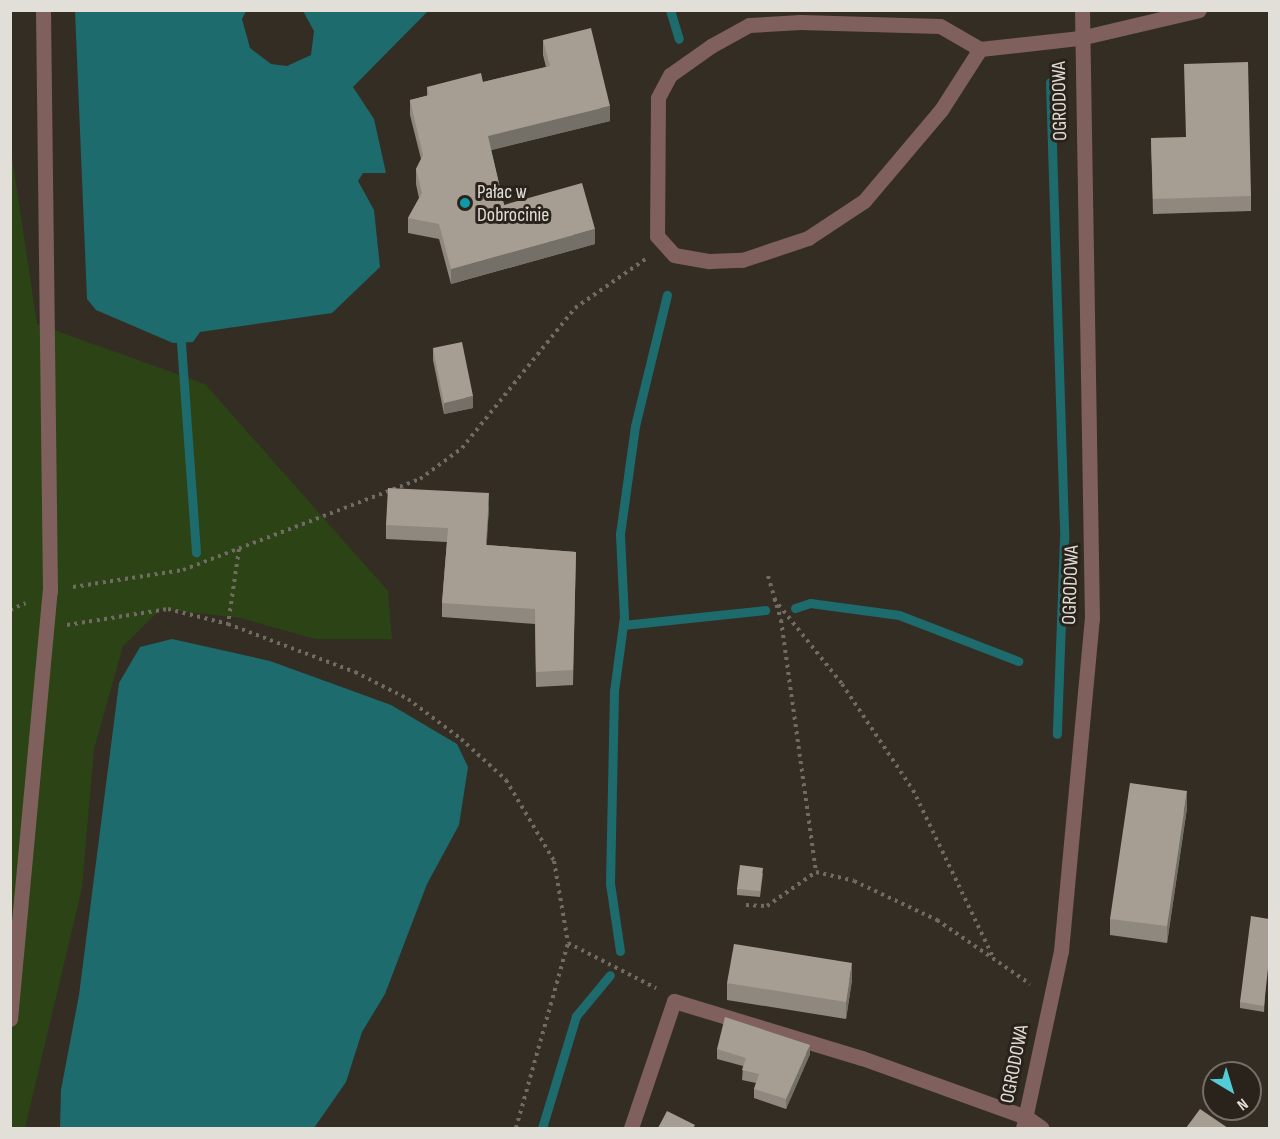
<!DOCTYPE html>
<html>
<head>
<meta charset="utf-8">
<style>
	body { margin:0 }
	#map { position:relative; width:1280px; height:1139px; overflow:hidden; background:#342d24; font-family:"Sofia Sans Condensed",sans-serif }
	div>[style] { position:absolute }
	.green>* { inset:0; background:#2b4315 }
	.water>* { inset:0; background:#1d6b6d }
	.stream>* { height:9px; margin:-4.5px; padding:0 4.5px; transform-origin:4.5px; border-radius:4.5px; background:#1d6b6d }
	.path>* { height:4px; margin-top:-2px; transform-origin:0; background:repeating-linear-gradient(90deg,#716b63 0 3px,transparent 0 7.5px) }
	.service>* { height:15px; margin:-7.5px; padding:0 7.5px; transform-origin:7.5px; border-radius:7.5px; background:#7f605c }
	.minor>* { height:15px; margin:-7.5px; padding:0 7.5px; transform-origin:7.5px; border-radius:7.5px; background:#7f605c }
	.wall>* { inset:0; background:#8f887e }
	.shaded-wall>* { inset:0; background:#746f67 }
	.building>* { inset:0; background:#a69e93 }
	.dots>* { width:16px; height:16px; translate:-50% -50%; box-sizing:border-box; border:3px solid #2a231b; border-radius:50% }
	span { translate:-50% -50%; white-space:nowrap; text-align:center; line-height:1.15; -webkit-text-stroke:6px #2a231b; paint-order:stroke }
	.street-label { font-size:20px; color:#e2ded8 }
	.poi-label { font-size:20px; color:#e2ded8 }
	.left { translate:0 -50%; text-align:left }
	.frame { position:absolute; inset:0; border:12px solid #e2ded8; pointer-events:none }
	.north { position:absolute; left:1202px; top:1061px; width:60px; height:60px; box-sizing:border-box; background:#2a231b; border:2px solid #746e67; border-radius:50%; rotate:142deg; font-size:16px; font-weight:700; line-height:24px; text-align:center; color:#e2ded8 }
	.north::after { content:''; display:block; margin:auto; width:21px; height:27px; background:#52ccd6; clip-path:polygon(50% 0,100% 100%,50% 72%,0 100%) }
</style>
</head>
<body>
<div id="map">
	<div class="green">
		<div style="clip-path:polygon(10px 143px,37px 324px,205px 384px,388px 591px,392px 639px,315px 639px,241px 618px,161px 609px,123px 646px,94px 749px,82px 888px,25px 1128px,10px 1128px)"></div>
	</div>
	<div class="water">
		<div style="clip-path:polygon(75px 11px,246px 11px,242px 19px,250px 48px,271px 64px,287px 66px,311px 55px,314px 31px,303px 11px,428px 11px,353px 87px,374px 119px,386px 173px,363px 173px,358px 181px,374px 210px,380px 267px,332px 313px,200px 332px,193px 342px,173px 343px,96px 310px,87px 299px)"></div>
		<div style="clip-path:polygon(172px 639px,270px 661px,391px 705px,457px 744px,468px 767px,459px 825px,427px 884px,385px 994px,362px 1032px,346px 1082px,314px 1128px,60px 1128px,61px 1090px,79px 995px,119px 683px,140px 647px)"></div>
	</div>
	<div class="stream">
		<div style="left:670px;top:10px;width:30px;rotate:73deg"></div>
		<div style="left:1050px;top:82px;width:457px;rotate:88.2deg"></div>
		<div style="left:1064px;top:539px;width:195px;rotate:92.1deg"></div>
		<div style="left:181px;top:343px;width:210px;rotate:85.9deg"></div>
		<div style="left:795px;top:608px;width:16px;rotate:-18deg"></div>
		<div style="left:810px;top:603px;width:90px;rotate:7.7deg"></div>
		<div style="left:899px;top:615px;width:128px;rotate:21.1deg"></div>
		<div style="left:623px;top:625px;width:143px;rotate:-6deg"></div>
		<div style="left:620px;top:951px;width:69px;rotate:-98.4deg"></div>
		<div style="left:610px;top:883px;width:192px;rotate:-88.8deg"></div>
		<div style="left:614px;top:691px;width:75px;rotate:-82.3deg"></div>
		<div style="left:624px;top:617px;width:83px;rotate:-92.8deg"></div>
		<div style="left:620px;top:534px;width:109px;rotate:-82.1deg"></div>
		<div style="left:635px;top:426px;width:135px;rotate:-76.3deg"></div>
		<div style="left:542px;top:1128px;width:117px;rotate:-73.1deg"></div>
		<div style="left:576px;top:1016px;width:53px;rotate:-50.3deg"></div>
	</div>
	<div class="path">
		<div style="left:239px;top:549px;width:76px;rotate:98.3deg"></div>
		<div style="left:228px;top:624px;width:136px;rotate:20.7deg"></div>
		<div style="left:355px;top:672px;width:59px;rotate:27deg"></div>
		<div style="left:408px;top:699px;width:66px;rotate:37deg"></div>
		<div style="left:461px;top:739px;width:61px;rotate:42.3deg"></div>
		<div style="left:506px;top:780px;width:94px;rotate:59.3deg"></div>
		<div style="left:554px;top:861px;width:83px;rotate:80.3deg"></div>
		<div style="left:568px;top:943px;width:99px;rotate:27.1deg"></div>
		<div style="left:768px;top:576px;width:46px;rotate:73.5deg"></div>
		<div style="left:781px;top:620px;width:254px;rotate:82.1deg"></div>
		<div style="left:73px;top:587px;width:111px;rotate:-8.8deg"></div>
		<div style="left:183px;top:570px;width:254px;rotate:-21deg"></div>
		<div style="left:420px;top:479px;width:52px;rotate:-36.4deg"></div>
		<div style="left:462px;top:448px;width:180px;rotate:-51.1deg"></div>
		<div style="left:575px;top:308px;width:88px;rotate:-34.8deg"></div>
		<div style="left:774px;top:599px;width:109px;rotate:51.3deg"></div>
		<div style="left:842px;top:684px;width:128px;rotate:56.2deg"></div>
		<div style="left:913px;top:790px;width:183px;rotate:64.4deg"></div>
		<div style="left:10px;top:610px;width:17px;rotate:-24deg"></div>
		<div style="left:67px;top:625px;width:102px;rotate:-9deg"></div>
		<div style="left:168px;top:609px;width:62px;rotate:14deg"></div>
		<div style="left:746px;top:905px;width:21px;rotate:3deg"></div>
		<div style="left:767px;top:906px;width:60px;rotate:-34.8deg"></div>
		<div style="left:816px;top:872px;width:39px;rotate:13deg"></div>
		<div style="left:854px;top:881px;width:92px;rotate:25.2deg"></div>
		<div style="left:937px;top:920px;width:113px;rotate:34.5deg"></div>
		<div style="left:516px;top:1128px;width:192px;rotate:-74.3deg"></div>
	</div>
	<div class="service">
		<div style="left:980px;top:49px;width:46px;rotate:-150.1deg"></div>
		<div style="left:940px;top:26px;width:140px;rotate:-178.4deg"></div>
		<div style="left:800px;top:22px;width:51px;rotate:176.6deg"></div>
		<div style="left:749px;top:25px;width:43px;rotate:151.1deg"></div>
		<div style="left:711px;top:46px;width:50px;rotate:144.7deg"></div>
		<div style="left:670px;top:75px;width:26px;rotate:118deg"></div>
		<div style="left:658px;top:98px;width:138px;rotate:90.4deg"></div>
		<div style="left:657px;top:236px;width:25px;rotate:48deg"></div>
		<div style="left:674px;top:255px;width:36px;rotate:10deg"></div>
		<div style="left:709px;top:261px;width:33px;rotate:-2deg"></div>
		<div style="left:742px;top:260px;width:70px;rotate:-18.4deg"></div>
		<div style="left:808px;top:238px;width:67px;rotate:-33.5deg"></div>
		<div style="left:864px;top:201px;width:119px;rotate:-49.8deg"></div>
		<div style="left:941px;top:110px;width:72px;rotate:-57.4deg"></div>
		<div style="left:980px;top:49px;width:101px;rotate:-6.3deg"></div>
		<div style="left:631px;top:1128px;width:134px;rotate:-71.3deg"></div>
	</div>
	<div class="minor">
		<div style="left:1080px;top:38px;width:122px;rotate:-13.2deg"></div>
		<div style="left:674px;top:1001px;width:196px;rotate:16.9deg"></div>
		<div style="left:862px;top:1058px;width:174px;rotate:19.8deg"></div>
		<div style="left:1026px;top:1117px;width:19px;rotate:35deg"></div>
		<div style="left:10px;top:1019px;width:430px;rotate:-84.7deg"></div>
		<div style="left:50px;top:591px;width:581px;rotate:-90.69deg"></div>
		<div style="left:1023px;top:1128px;width:181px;rotate:-77.9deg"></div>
		<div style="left:1061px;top:951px;width:333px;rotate:-84.7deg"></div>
		<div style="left:1092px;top:619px;width:609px;rotate:-90.94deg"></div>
	</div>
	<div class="wall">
		<div style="clip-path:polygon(543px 40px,610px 121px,491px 150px,504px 205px,595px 244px,451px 284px,439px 239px,408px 233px,408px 218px,419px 198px,416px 184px,416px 169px,421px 159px,410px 115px,410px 100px,427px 96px,427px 87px,483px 82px,546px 67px,543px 55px)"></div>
		<div style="clip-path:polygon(1151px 138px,1251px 196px,1251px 211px,1153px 214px)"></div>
		<div style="clip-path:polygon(433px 348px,473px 408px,444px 414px,433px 360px)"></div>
		<div style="clip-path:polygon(489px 507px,486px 545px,576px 552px,573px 685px,536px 687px,535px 624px,442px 617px,442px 603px,447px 542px,386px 539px,386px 525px)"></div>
		<div style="clip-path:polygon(1187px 808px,1167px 943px,1110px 935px,1110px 919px)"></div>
		<div style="clip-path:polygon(763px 873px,760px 897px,737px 895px,737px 889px)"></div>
		<div style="clip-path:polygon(1269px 919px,1264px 1012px,1240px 1008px,1240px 1002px)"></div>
		<div style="clip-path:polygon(852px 980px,846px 1019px,727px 1000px,727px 983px)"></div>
		<div style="clip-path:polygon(717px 1049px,810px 1054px,786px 1109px,754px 1098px,754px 1089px,756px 1083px,742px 1080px,743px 1066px,717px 1059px)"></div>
	</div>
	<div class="shaded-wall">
		<div style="clip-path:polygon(610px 106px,610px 121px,488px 151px,488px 136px)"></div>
		<div style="clip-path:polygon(595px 229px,595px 244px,451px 284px,451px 269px)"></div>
		<div style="clip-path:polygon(473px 396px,473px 408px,444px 414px,444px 403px)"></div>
		<div style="clip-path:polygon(489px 493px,489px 507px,486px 559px,486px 545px)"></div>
		<div style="clip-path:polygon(1187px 791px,1187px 808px,1167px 943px,1167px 926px)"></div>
		<div style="clip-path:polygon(852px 963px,852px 980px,846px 1019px,846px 1002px)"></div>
		<div style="clip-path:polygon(810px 1045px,810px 1054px,786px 1109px,786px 1099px)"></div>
	</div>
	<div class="building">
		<div style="clip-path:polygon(591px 28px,610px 106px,488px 136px,504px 205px,582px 183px,595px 229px,451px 269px,439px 224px,408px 218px,422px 193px,416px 169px,423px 155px,410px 100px,429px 95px,427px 87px,481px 73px,483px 82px,550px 66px,543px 40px)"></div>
		<div style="clip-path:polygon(1248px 62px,1251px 196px,1153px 199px,1151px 138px,1186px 137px,1184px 64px)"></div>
		<div style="clip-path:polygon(462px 342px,473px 396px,444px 403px,433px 348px)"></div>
		<div style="clip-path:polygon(388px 488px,489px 493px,486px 545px,576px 552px,573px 670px,536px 672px,535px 609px,442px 603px,448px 528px,386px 525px)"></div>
		<div style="clip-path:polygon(1130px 783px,1187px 791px,1167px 926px,1110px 919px)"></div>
		<div style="clip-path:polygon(740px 865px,763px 868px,760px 891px,737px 889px)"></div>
		<div style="clip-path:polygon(1251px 916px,1269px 919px,1269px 959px,1264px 1006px,1240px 1002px)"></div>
		<div style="clip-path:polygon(734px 944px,852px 963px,846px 1002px,727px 983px)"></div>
		<div style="clip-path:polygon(725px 1017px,810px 1045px,786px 1099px,754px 1089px,759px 1074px,742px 1070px,746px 1058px,717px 1049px)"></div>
		<div style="clip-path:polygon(1200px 1109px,1228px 1128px,1186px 1128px)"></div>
		<div style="clip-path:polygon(667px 1111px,695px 1125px,693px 1128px,658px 1128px)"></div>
	</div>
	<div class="dots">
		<div style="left:465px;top:203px;background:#0f9aa8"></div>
	</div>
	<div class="street-label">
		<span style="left:1060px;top:101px;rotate:-91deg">OGRODOWA</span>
		<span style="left:1071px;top:585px;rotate:-88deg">OGRODOWA</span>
		<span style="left:1015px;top:1064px;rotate:-79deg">OGRODOWA</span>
	</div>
	<div class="poi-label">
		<span class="left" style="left:477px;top:204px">Pałac w<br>Dobrocinie</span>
	</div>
	<div class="frame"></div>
	<div class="north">N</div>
</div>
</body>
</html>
